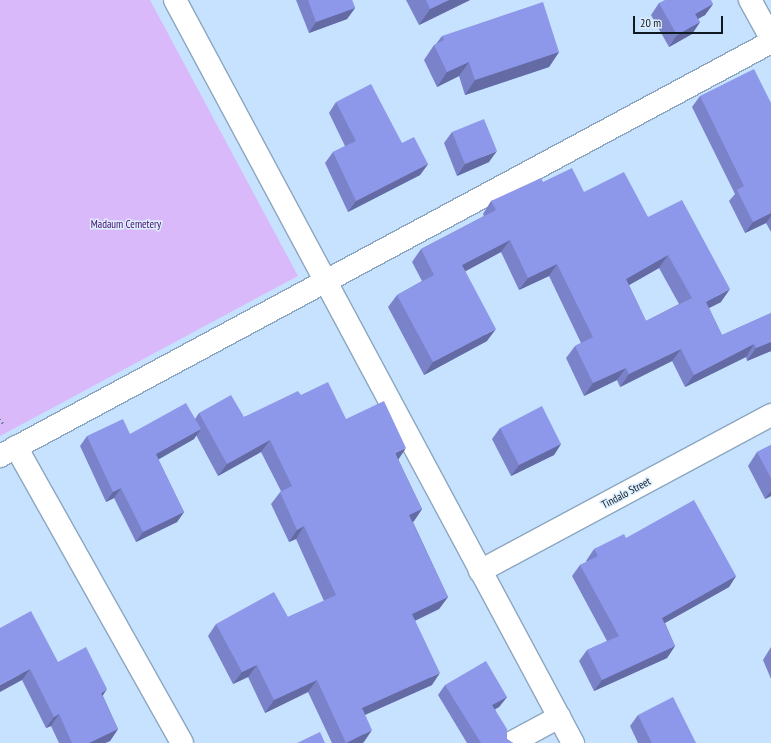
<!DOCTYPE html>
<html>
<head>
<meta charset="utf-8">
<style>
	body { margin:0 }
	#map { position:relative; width:771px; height:743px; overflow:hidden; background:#c6e2fe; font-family:"PT Sans Narrow",sans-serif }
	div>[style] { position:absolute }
	.green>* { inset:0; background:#dab9fa }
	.path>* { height:2.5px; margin-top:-1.25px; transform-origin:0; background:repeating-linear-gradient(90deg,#6f8396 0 1px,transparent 0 4px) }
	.roads { filter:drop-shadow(1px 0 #8ca6c0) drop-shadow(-1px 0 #8ca6c0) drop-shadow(0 1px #8ca6c0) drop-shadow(0 -1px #8ca6c0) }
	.minor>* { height:22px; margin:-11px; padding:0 11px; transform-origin:11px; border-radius:11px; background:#fff }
	.wall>* { inset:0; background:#7a83c9 }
	.shaded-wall>* { inset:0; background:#636aa4 }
	.building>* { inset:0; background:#8e98ea }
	span { translate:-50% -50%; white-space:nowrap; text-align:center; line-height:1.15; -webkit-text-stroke:3px #def; paint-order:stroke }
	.park-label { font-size:11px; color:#470b6c }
	.street-label { font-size:11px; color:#0f1922 }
	.scale { position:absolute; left:633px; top:16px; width:90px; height:18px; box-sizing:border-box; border:2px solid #0f1922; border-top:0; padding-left:5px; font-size:12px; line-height:14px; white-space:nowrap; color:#0f1922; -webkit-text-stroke:3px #def; paint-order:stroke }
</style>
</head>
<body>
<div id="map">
	<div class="green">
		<div style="clip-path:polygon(0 0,150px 0,298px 276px,0 436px)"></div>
	</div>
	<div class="path">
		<div style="left:0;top:419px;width:7px;rotate:56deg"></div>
	</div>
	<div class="roads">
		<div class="minor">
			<div style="left:175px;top:0;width:843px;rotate:61.82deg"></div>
			<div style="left:750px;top:0;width:43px;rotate:61.1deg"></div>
			<div style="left:16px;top:447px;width:339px;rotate:60.7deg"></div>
			<div style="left:0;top:456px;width:875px;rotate:-28.23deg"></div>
			<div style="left:480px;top:571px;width:330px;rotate:-28.2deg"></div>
			<div style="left:511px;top:743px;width:55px;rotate:-28.4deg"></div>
		</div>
	</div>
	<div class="wall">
		<div style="clip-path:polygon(296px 0,352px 0,355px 8px,347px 19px,309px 33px)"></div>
		<div style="clip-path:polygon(406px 0,470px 0,419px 25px)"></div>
		<div style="clip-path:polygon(659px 3px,713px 4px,705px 15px,698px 19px,700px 22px,692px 34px,669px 47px,651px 15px)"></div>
		<div style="clip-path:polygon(442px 36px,559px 52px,549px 67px,465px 95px,459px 76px,437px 87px,424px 60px,434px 45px,436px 44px)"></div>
		<div style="clip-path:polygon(700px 96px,771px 103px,771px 232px,766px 223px,745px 233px,729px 201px,735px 194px,692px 107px)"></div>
		<div style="clip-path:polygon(336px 102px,402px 143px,428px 164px,420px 175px,348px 212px,325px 163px,333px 152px,345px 146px,329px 113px)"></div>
		<div style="clip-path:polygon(452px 132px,489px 162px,457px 176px,444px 143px)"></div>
		<div style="clip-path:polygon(evenodd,543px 182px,584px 192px,648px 217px,721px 302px,709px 308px,722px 335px,771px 313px,771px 351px,747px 361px,746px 357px,685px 387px,672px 361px,620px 387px,617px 380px,584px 396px,566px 358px,575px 346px,581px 343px,549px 276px,519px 290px,501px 252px,465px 271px,487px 341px,424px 375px,388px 307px,397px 295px,422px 281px,412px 262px,421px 249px,484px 216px,483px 214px,491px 201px,543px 182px,659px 268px,679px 304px,646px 321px,629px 285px,659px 268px)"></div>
		<div style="clip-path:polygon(301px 395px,346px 419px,398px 459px,422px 509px,414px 521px,413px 522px,448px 597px,439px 609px,415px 621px,432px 685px,365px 715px,364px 742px,362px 743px,332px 743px,308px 692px,265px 713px,248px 677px,233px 684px,208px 636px,216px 624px,288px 617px,324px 601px,296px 539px,289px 542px,271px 504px,281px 491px,261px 452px,218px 476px,196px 435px,194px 439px,158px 459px,184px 512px,177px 522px,136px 542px,114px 498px,106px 502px,80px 446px,87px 436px,130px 434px,195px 419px,199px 413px,244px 417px)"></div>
		<div style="clip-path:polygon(500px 428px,561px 444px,554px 455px,511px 476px,492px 439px)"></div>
		<div style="clip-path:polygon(771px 445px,771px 496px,765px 499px,748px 466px,757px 452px)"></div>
		<div style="clip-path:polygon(626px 538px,736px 576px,729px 587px,665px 623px,675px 646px,667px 658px,594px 691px,579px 661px,587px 650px,607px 641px,572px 576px,580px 565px,587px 562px,586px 561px,594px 549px)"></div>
		<div style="clip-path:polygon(0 628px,58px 662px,103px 696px,118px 729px,110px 741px,105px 743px,59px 743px,51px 726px,46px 728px,22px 680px)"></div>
		<div style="clip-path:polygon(771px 647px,771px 679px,763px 660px)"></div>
		<div style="clip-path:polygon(445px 685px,507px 697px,499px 707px,495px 709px,507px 739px,513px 743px,467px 743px,438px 695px)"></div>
		<div style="clip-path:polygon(638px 715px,696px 743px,638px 743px,630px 726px)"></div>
	</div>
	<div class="shaded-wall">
		<div style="clip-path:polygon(449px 0,470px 0,419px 25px,430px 9px)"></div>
		<div style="clip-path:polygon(713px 4px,705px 15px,687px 25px,695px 14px)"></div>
		<div style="clip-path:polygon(355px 8px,347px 19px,309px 33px,316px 22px)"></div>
		<div style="clip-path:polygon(700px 22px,692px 34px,669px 47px,677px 35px)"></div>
		<div style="clip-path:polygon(559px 52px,549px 67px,465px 95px,475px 80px)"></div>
		<div style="clip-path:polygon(469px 62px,459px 76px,437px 87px,447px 72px)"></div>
		<div style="clip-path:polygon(497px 151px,489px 162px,457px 176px,465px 164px)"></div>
		<div style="clip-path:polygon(428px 164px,420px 175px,348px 212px,356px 201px)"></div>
		<div style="clip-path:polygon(771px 213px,771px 216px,766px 223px,745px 233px,753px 222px)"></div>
		<div style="clip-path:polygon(510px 240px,501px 252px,453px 278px,462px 265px)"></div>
		<div style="clip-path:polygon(668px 255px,659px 268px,617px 292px,626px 279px)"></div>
		<div style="clip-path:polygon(557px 264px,549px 276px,519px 290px,528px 278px)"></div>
		<div style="clip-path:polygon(730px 289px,721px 302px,697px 314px,706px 302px)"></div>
		<div style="clip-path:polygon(496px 329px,487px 341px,424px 375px,433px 362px)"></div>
		<div style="clip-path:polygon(771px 342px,771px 351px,747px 361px,756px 348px)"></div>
		<div style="clip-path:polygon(754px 344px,746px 357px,685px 387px,694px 375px)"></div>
		<div style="clip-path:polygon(681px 349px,672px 361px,620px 387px,629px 374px)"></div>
		<div style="clip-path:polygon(626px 368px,617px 380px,584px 396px,593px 383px)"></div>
		<div style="clip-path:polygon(201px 429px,194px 439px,149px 465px,156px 454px)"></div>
		<div style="clip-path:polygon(270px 440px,261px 452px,218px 476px,227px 464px)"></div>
		<div style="clip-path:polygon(561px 444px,554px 455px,511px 476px,519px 465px)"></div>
		<div style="clip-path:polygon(406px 448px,398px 460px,395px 453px)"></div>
		<div style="clip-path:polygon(121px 488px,114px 498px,106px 502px,113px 492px)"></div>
		<div style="clip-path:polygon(771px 491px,771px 496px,765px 499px)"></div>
		<div style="clip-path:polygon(422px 509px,414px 521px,401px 527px,409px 515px)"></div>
		<div style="clip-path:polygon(184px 512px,177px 522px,136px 542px,143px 532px)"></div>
		<div style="clip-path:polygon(304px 526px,296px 539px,289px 542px,297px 530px)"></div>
		<div style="clip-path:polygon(736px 576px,729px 587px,654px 629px,662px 618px)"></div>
		<div style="clip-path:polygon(448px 597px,439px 609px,403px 626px,412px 614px)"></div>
		<div style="clip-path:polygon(675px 646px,667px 658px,594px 691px,602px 680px)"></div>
		<div style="clip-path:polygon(257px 665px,248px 677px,233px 684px,242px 672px)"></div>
		<div style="clip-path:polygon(30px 669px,22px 680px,0 692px,0 685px)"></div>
		<div style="clip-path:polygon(440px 673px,432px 685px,353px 720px,362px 708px)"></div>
		<div style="clip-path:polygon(317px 680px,308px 692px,265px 713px,274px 700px)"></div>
		<div style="clip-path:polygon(107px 689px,100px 700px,101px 693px)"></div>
		<div style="clip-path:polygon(507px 697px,499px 707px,485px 715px,492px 705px)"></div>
		<div style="clip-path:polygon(59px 714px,51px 726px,46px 728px,54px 717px)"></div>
		<div style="clip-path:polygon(118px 729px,110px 741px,105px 743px,89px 743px)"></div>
		<div style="clip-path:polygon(372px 730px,364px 742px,362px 743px,346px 743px)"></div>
	</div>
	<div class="building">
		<div style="clip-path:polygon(308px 0,352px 0,355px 8px,316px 22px)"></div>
		<div style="clip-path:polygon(426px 0,449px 0,430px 9px)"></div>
		<div style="clip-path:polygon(665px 0,711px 0,713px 4px,695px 14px,700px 22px,677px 35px,659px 3px)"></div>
		<div style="clip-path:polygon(543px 2px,559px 52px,475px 80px,469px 62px,447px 72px,434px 45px,444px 40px,442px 36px)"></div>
		<div style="clip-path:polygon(754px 69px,771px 103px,771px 213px,753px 222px,737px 190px,744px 186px,700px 96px)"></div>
		<div style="clip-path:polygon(371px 84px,402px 143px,414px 137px,428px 164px,356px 201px,333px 152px,356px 141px,336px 102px)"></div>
		<div style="clip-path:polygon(484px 119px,497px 151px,465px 164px,452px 132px)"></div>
		<div style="clip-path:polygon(evenodd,572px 168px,584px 192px,624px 172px,648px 217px,682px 200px,730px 289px,706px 302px,722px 335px,771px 313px,771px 342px,756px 348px,754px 344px,694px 375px,681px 349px,629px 374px,626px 368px,593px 383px,575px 346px,593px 337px,557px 264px,528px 278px,510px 240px,462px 265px,496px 329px,433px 362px,397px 295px,434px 275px,421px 249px,496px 210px,491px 201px,541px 178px,543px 182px,572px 168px,668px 255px,692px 298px,646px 321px,626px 279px,668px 255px)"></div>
		<div style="clip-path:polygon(328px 382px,346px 419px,384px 401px,406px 448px,395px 453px,422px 509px,409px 515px,448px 597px,412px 614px,440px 673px,362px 708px,372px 730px,346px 743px,317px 680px,274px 700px,257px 665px,242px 672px,216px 624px,274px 592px,288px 617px,336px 595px,304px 526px,297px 530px,280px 492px,292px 486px,270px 440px,227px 464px,199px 413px,231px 395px,244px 417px,298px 391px,301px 395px)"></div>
		<div style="clip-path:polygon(186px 403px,201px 429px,156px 454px,184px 512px,143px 532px,121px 488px,113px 492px,87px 436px,123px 419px,130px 434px)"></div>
		<div style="clip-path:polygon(542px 406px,561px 444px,519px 465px,500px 428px)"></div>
		<div style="clip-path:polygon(771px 445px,771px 478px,757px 452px)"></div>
		<div style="clip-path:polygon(694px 500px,736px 576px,662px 618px,675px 646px,602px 680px,587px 650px,619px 636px,580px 565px,598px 556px,594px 549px,624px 534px,626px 538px)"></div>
		<div style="clip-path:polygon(31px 611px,58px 662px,86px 647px,107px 689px,101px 693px,118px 729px,89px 743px,72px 743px,59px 714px,54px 717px,30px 669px,0 685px,0 628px)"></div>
		<div style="clip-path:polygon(486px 661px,507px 697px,492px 705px,507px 729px,507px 739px,513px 743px,481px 743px,445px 685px)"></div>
		<div style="clip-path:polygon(673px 697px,696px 743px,652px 743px,638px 715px)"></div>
		<div style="clip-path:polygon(320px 732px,325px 743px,297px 743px)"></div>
	</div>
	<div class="park-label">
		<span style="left:126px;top:224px">Madaum Cemetery</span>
	</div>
	<div class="street-label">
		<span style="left:626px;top:493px;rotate:-28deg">Tindalo Street</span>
	</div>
	<div class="scale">20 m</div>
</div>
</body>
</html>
